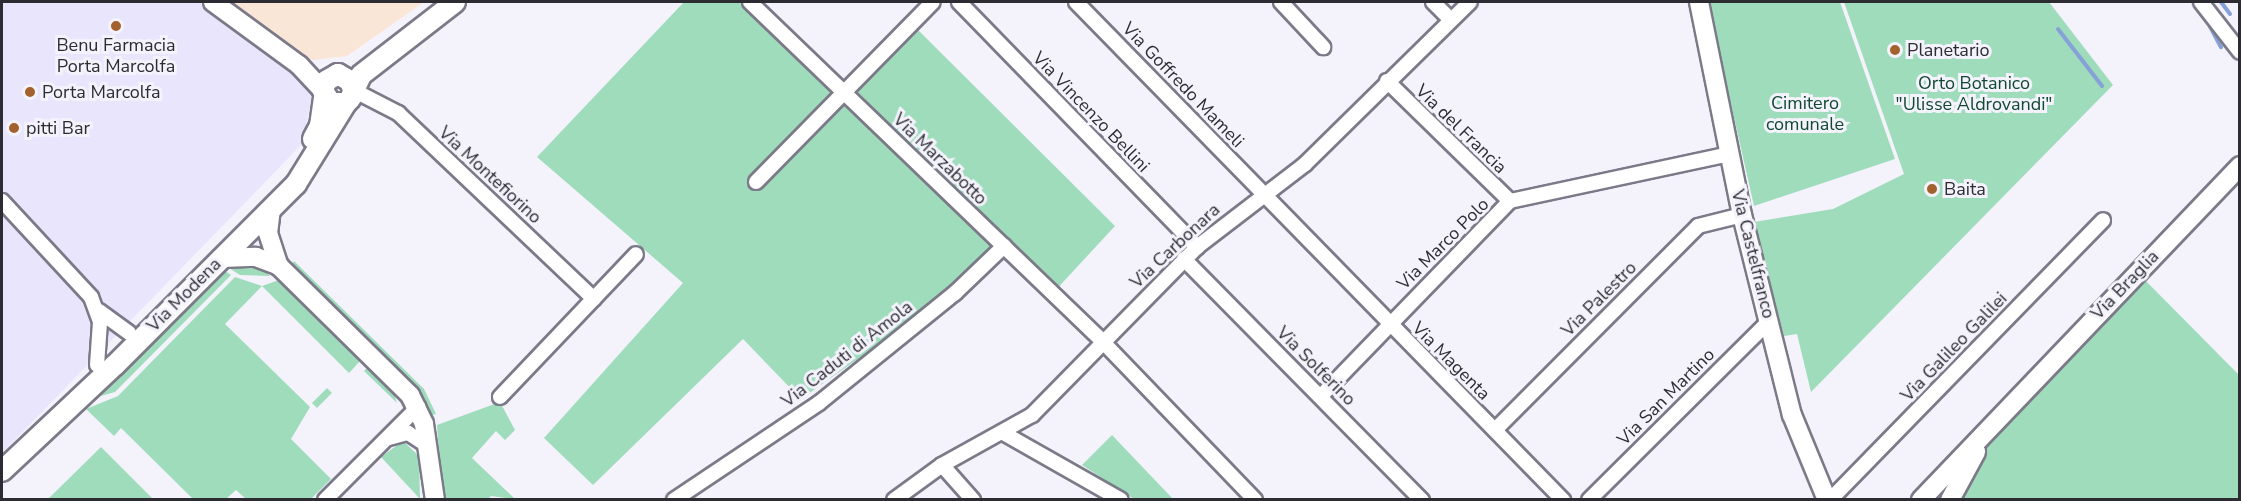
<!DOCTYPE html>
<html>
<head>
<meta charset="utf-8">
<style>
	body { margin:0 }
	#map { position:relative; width:2241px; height:501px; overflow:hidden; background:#f4f3fc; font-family:"Nunito Sans",sans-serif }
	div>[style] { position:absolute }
	.built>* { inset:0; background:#e9e5fc }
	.industrial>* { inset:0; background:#fae6d7 }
	.green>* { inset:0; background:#9fdcbc }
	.stream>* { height:4px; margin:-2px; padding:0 2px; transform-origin:2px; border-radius:2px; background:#86a1d8 }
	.roads { filter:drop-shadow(2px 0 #7c7a88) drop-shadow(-2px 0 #7c7a88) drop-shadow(0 2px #7c7a88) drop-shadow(0 -2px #7c7a88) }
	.minor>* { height:14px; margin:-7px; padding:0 7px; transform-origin:7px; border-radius:7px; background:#fff }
	.tertiary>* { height:18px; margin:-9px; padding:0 9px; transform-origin:9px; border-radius:9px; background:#fff }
	.secondary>* { height:20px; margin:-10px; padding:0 10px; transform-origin:10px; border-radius:10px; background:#fff }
	.dots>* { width:16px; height:16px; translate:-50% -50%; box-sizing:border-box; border:3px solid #f4f3fc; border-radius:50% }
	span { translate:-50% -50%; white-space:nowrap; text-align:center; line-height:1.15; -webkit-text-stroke:6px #f4f3fc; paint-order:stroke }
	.poi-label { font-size:18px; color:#2d2c32 }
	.left { translate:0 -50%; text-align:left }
	.park-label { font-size:18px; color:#104831 }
	.street-label { font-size:18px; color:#2d2c32 }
	.frame { position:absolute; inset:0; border:3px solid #2d2c32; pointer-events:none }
</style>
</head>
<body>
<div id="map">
	<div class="built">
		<div style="clip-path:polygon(2px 2px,225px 2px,318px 70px,302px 144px,2px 453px)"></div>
	</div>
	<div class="industrial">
		<div style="clip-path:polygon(215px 2px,424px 2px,347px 56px,297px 62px)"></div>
	</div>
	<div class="green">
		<div style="clip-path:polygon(684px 2px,754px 2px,847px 91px,912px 24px,1115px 226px,1052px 294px,1002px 245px,889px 337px,801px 399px,743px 339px,593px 485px,544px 438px,683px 283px,537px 157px)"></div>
		<div style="clip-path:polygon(1708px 2px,1840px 2px,1895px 159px,1754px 206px)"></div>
		<div style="clip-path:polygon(1844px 2px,2049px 2px,2113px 85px,1811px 392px,1797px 334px,1784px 336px,1754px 222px,1833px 209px,1904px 174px)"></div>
		<div style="clip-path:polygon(235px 261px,262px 268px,270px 276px,240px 275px,224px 265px)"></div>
		<div style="clip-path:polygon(294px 261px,424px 389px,436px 414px,432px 415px,421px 393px,291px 265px)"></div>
		<div style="clip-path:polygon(221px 268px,231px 275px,115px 392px,90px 399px,128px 358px,134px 363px)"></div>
		<div style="clip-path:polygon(2135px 270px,2239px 375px,2239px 499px,1918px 500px)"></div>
		<div style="clip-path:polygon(235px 277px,262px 286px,279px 280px,360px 361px,349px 373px,262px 286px,225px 324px,310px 407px,291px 439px,331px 479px,311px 499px,246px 499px,236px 490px,226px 499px,193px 499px,121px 428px,114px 436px,86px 409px,118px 396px)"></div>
		<div style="clip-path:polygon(367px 368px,394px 394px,397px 403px,364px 371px)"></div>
		<div style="clip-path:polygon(327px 388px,332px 393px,317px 408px,312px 403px)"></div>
		<div style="clip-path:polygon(500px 402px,515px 430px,505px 440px,496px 431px,472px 458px,515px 499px,491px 496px,488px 499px,442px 499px,437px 425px)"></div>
		<div style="clip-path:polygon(1112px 435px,1173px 499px,1134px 499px,1082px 465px)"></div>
		<div style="clip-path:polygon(403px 441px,419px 456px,420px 499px,381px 457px)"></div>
		<div style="clip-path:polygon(101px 447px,153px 499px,48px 499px)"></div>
	</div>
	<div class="stream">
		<div style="left:2221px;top:2px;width:15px;rotate:53deg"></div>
		<div style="left:2206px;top:19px;width:32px;rotate:62deg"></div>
		<div style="left:2058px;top:29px;width:72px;rotate:52.3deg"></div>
	</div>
	<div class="roads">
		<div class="minor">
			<div style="left:750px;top:2px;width:492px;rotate:43.9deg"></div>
			<div style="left:1104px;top:343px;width:218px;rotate:46.1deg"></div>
			<div style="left:959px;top:2px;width:342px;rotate:45.8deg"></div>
			<div style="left:1076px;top:2px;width:697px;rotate:45.64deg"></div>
			<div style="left:1281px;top:2px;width:62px;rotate:47deg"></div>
			<div style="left:1433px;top:2px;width:24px;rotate:45deg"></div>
			<div style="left:2201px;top:2px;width:63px;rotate:52deg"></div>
			<div style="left:1387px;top:81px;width:172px;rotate:44.3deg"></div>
			<div style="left:353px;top:90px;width:51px;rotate:27.1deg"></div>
			<div style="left:398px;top:113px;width:270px;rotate:43.5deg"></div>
			<div style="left:756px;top:182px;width:252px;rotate:-45.5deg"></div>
			<div style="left:2px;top:201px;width:131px;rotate:47.2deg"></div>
			<div style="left:91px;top:297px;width:27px;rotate:70deg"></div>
			<div style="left:100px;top:322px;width:43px;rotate:94deg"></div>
			<div style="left:1184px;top:259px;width:339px;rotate:45.4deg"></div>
			<div style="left:99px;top:311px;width:37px;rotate:36deg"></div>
			<div style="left:1321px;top:396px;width:272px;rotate:-45.9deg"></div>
			<div style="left:1510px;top:201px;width:224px;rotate:-12.1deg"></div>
			<div style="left:500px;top:397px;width:197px;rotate:-46.4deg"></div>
			<div style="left:1495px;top:430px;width:288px;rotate:-45.1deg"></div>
			<div style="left:1698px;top:226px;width:45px;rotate:-14deg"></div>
			<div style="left:1005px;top:434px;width:133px;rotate:29.6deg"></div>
			<div style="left:389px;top:438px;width:20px;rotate:-15deg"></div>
			<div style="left:408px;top:433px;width:24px;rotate:33deg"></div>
			<div style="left:942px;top:465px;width:47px;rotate:48.5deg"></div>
			<div style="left:325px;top:500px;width:132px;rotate:-45deg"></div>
			<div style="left:674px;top:500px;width:174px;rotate:-33.8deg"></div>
			<div style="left:819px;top:403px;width:175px;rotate:-39deg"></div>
			<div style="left:955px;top:293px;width:68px;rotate:-43.8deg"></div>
			<div style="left:894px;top:500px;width:59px;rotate:-36.1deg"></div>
			<div style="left:942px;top:465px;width:103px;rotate:-29.1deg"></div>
			<div style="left:1032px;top:415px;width:235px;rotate:-45.5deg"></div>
			<div style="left:1197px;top:247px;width:136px;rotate:-37.5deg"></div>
			<div style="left:1305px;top:164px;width:231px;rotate:-44.5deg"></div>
			<div style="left:1589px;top:500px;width:254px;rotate:-44.8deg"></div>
			<div style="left:1830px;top:500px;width:391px;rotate:-45.7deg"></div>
		</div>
		<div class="tertiary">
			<div style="left:213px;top:2px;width:107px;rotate:36.2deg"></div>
			<div style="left:299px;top:65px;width:35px;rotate:47deg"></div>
			<div style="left:1699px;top:2px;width:217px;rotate:78.6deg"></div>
			<div style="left:1742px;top:215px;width:206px;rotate:76deg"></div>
			<div style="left:1792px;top:415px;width:92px;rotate:67.6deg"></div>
			<div style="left:271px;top:209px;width:24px;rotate:97deg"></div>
			<div style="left:268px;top:233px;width:35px;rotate:72deg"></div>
			<div style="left:221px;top:258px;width:35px;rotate:-2deg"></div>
			<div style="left:256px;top:257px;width:25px;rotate:21deg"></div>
			<div style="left:279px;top:266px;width:184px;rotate:44.6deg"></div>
			<div style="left:410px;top:395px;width:32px;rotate:64deg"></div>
			<div style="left:424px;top:424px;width:77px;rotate:81.8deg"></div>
			<div style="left:1921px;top:500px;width:462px;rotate:-46.3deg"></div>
			<div style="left:1950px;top:500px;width:55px;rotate:-61.6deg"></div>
		</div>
		<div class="secondary">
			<div style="left:353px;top:90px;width:9px;rotate:-108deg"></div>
			<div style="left:350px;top:81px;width:14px;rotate:-150deg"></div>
			<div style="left:338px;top:74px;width:14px;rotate:150deg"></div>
			<div style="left:326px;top:81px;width:10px;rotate:107deg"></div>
			<div style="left:323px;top:91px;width:14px;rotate:56deg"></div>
			<div style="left:331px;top:103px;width:15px"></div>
			<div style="left:346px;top:103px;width:6px;rotate:-45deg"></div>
			<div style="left:350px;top:99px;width:26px;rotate:-65deg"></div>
			<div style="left:361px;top:75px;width:119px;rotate:-37.8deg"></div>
			<div style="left:313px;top:139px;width:15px;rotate:-62deg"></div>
			<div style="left:320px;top:126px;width:30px;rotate:-82deg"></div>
			<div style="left:2px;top:471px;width:155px;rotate:-43.2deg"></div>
			<div style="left:115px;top:365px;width:256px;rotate:-45deg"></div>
			<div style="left:296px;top:184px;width:95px;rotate:-58.3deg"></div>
		</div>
	</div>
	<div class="dots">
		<div style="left:116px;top:26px;background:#a3612d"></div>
		<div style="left:1895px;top:50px;background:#a3612d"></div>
		<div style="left:30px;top:92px;background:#a3612d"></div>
		<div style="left:14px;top:128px;background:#a3612d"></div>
		<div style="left:1932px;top:189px;background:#a3612d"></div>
	</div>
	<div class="poi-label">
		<span style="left:116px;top:56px">Benu Farmacia<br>Porta Marcolfa</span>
		<span class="left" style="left:1907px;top:50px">Planetario</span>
		<span class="left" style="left:42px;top:92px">Porta Marcolfa</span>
		<span class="left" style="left:26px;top:128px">pitti Bar</span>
		<span class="left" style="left:1944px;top:189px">Baita</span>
	</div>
	<div class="park-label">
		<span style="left:1974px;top:94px">Orto Botanico<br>"Ulisse Aldrovandi"</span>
		<span style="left:1805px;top:114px">Cimitero<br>comunale</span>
	</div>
	<div class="street-label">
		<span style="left:1183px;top:85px;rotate:46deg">Via Goffredo Mameli</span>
		<span style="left:1091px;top:112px;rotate:46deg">Via Vincenzo Bellini</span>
		<span style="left:1461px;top:129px;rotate:44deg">Via del Francia</span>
		<span style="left:940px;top:159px;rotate:44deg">Via Marzabotto</span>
		<span style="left:490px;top:175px;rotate:43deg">Via Montefiorino</span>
		<span style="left:1443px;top:244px;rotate:-45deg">Via Marco Polo</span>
		<span style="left:1175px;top:246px;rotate:-43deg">Via Carbonara</span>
		<span style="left:1753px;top:254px;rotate:76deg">Via Castelfranco</span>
		<span style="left:2125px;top:285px;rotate:-46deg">Via Braglia</span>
		<span style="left:184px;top:295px;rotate:-45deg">Via Modena</span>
		<span style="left:1599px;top:299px;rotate:-45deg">Via Palestro</span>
		<span style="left:1954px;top:347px;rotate:-46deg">Via Galileo Galilei</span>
		<span style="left:847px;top:354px;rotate:-38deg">Via Caduti di Amola</span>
		<span style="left:1451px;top:361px;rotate:45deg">Via Magenta</span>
		<span style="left:1316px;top:366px;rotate:45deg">Via Solferino</span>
		<span style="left:1666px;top:397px;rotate:-45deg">Via San Martino</span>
	</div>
	<div class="frame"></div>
</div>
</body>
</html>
